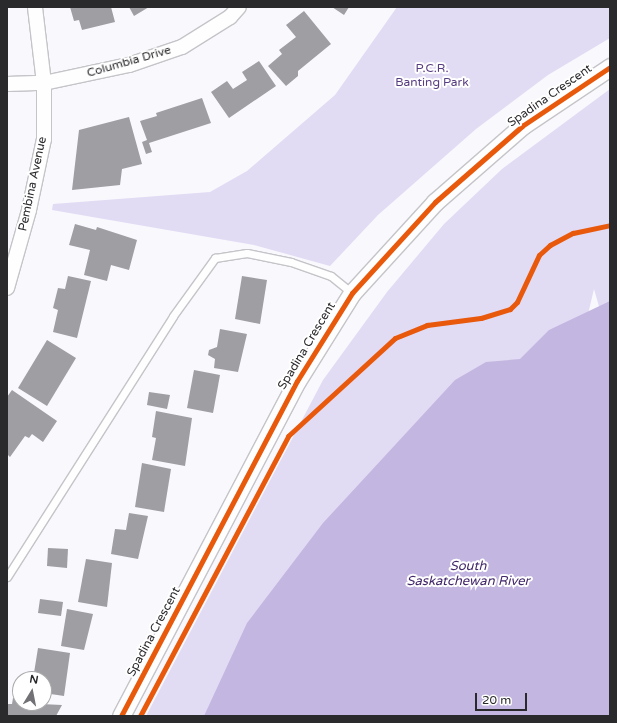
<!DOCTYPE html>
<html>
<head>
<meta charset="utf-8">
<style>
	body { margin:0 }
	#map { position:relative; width:617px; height:723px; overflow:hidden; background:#f9f8fd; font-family:"Varela Round",sans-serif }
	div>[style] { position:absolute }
	.green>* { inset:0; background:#e2dbf4 }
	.water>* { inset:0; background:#c3b6e0 }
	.building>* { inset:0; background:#9f9ea2 }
	.roads { filter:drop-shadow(1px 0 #c5c4c8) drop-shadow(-1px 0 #c5c4c8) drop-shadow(0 1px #c5c4c8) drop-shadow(0 -1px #c5c4c8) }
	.service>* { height:7px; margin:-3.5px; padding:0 3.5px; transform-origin:3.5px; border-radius:3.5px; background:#fefeff }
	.minor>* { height:14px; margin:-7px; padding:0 7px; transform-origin:7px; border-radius:7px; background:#fefeff }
	.tertiary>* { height:17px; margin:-8.5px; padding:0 8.5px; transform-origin:8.5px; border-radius:8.5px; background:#fefeff }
	.cycleway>* { height:5px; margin:-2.5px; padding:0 2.5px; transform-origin:2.5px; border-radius:2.5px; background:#e8590c }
	span { translate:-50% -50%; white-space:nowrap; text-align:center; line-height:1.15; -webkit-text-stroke:4px #fff; paint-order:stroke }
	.street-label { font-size:12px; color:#2a292c }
	.park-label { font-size:12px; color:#573c81 }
	.water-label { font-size:13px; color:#42276a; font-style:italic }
	.frame { position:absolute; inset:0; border:8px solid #2a292c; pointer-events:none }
	.north { position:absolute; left:12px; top:671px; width:40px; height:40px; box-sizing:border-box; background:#fff; border:1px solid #aaa9ab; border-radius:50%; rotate:10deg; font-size:11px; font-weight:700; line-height:16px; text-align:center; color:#2a292c }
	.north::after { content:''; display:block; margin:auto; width:14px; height:18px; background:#727175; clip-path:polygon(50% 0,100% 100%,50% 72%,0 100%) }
	.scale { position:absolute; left:475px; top:693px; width:52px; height:18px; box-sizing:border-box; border:2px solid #2a292c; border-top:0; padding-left:5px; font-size:12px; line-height:14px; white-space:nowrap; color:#2a292c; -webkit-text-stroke:3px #fff; paint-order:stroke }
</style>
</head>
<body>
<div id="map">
	<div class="green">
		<div style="clip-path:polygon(397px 7px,610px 7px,610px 38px,548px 75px,476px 129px,378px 215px,330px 266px,254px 245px,52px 210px,53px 204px,210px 192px,247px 171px,335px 95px)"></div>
		<div style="clip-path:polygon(610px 89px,610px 316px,602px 317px,594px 289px,584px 331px,219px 716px,146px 716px,323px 380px,387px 292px,444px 224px,502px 169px)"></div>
	</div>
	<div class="water">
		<div style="clip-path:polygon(610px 301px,610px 716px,204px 716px,247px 623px,323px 523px,455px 380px,486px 362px,520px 359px,549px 330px)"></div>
	</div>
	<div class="building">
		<div style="clip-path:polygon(70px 7px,111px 7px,115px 22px,82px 30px,79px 20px,74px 21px)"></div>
		<div style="clip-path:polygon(129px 7px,149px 7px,134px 16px)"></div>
		<div style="clip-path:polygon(332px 7px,349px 7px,344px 15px)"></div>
		<div style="clip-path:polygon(304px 11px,331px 44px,298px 71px,298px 76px,286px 86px,268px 66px,282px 54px,279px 50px,296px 37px,286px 25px)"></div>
		<div style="clip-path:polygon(259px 61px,276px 86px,229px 118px,211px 92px,227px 81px,233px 89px,247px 80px,242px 72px)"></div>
		<div style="clip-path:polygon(202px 98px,211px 123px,149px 143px,152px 152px,146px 154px,142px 142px,147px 140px,140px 121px,157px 116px,156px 113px)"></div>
		<div style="clip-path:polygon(129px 117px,142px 164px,122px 169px,120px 185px,72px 190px,79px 130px)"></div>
		<div style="clip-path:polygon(75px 224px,96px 230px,97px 227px,137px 240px,129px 270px,111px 265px,107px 281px,84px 275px,90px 250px,69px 245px)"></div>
		<div style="clip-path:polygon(68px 276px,91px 281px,77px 338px,53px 332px,58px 310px,53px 308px,58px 288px,65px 289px)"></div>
		<div style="clip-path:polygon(242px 276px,267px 280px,260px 324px,235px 319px)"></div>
		<div style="clip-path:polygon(220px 329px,247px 334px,238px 372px,214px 368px,215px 359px,208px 355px,209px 350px,217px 347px)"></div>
		<div style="clip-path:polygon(47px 340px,76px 358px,47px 406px,18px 388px)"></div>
		<div style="clip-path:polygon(194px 370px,220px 375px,213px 413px,187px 408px)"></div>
		<div style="clip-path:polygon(12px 390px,57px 421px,43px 442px,32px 434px,29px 438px,25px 436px,10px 457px,7px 454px,7px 397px)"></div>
		<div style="clip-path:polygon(149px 392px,170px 395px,167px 409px,147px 405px)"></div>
		<div style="clip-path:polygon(156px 411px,192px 418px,185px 466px,152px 460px,156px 438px,152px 437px)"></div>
		<div style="clip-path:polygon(142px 463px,171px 469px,164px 512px,135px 507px)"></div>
		<div style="clip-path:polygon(129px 513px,148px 516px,138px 559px,111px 554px,115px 529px,126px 530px)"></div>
		<div style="clip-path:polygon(48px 548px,68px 549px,67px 568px,47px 566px)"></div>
		<div style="clip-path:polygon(86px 559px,112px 563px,107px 607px,78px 602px)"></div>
		<div style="clip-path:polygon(40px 599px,63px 602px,61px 616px,38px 613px)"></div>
		<div style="clip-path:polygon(67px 609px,93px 614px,84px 650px,61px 646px)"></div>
		<div style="clip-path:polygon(38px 648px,70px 653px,64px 696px,44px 693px,44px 679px,33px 679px)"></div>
		<div style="clip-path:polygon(13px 698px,20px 699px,20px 703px,62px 705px,56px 716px,7px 716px,8px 704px,12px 704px)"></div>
	</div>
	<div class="roads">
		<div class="service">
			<div style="left:7px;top:577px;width:309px;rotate:-57.5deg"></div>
			<div style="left:173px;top:316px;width:72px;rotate:-54.1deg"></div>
			<div style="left:215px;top:258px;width:32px;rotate:-9deg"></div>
			<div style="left:247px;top:253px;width:45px;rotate:11.6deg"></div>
			<div style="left:291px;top:262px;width:42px;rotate:19.3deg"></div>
			<div style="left:331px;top:276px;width:27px;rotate:39deg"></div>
		</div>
		<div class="minor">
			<div style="left:7px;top:84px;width:37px;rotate:-2deg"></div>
			<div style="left:44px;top:83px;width:87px;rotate:-12deg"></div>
			<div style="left:129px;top:65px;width:56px;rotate:-18.8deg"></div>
			<div style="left:182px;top:47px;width:57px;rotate:-32deg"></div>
			<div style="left:230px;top:17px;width:13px;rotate:-48deg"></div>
			<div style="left:7px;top:288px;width:81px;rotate:-74.2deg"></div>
			<div style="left:29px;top:210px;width:73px;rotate:-78.1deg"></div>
			<div style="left:44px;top:139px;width:56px;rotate:-90deg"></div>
			<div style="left:44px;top:83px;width:77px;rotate:-96.8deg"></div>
		</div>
		<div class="tertiary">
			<div style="left:121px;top:716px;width:378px;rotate:-62.3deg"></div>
			<div style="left:297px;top:381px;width:104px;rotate:-58deg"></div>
			<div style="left:352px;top:293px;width:123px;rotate:-47.6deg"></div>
			<div style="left:435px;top:202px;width:116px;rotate:-41.1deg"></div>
			<div style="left:522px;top:126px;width:106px;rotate:-33.8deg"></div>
		</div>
	</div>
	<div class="cycleway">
		<div style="left:121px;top:716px;width:378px;rotate:-62.3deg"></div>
		<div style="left:297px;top:381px;width:104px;rotate:-58deg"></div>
		<div style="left:352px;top:293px;width:123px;rotate:-47.6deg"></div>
		<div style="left:435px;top:202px;width:116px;rotate:-41.1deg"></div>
		<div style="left:522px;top:126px;width:106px;rotate:-33.8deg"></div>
		<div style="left:140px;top:716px;width:317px;rotate:-62.1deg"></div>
		<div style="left:288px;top:436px;width:145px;rotate:-42.5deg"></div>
		<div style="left:395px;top:338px;width:35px;rotate:-22deg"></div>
		<div style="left:427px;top:325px;width:54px;rotate:-7.4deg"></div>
		<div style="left:481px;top:318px;width:30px;rotate:-17deg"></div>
		<div style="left:510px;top:309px;width:10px;rotate:-45deg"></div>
		<div style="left:517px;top:302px;width:52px;rotate:-64.9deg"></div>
		<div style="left:539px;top:255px;width:15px;rotate:-42deg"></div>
		<div style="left:550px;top:245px;width:26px;rotate:-28deg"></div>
		<div style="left:573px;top:233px;width:38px;rotate:-12deg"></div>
	</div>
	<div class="street-label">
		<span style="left:129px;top:62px;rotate:-16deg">Columbia Drive</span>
		<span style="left:550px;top:96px;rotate:-35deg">Spadina Crescent</span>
		<span style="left:33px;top:184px;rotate:-78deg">Pembina Avenue</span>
		<span style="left:307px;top:346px;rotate:-59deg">Spadina Crescent</span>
		<span style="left:154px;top:632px;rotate:-62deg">Spadina Crescent</span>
	</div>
	<div class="park-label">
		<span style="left:432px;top:76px">P.C.R.<br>Banting Park</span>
	</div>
	<div class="water-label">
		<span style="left:468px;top:574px">South<br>Saskatchewan River</span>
	</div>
	<div class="frame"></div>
	<div class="north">N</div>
	<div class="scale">20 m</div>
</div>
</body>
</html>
